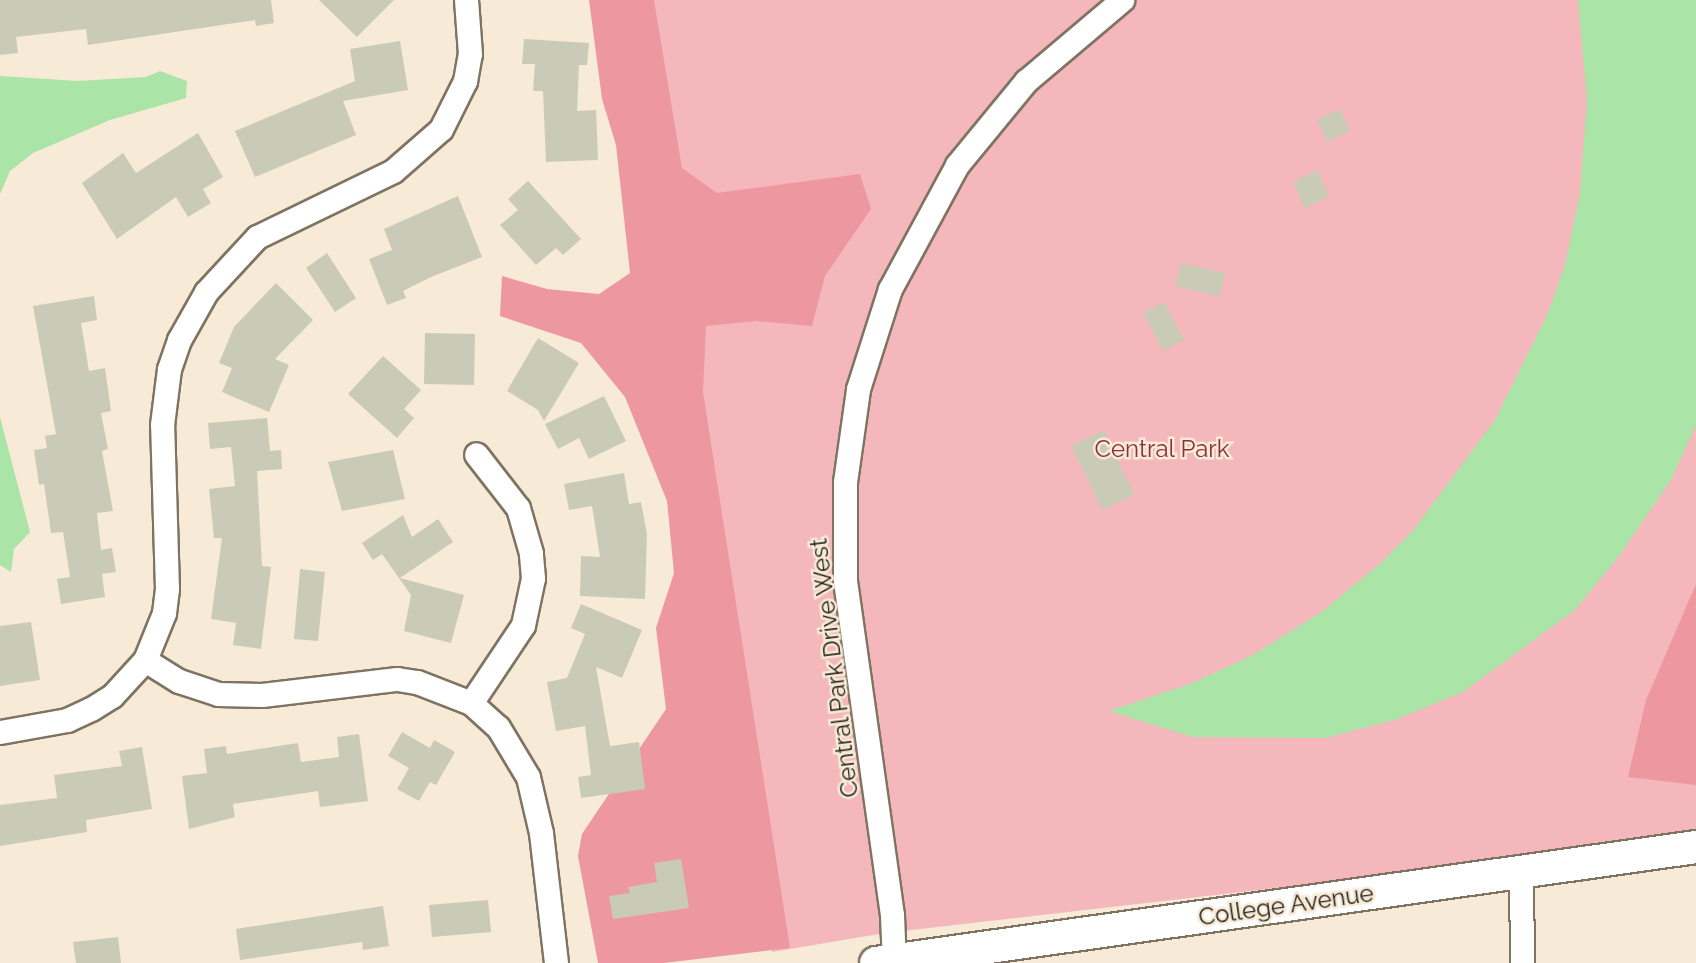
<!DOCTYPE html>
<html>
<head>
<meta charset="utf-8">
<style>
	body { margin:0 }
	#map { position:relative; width:1696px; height:963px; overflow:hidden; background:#f7ead7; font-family:Raleway,sans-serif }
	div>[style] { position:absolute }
	.green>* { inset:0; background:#f4b7bc }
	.forest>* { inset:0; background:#ed98a1 }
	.water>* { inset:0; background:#aae4a7 }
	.building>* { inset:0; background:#cacbb6 }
	.roads { filter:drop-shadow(2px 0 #7f7362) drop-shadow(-2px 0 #7f7362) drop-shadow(0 2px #7f7362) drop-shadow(0 -2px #7f7362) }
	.minor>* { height:23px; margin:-11.5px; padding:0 11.5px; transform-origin:11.5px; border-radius:11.5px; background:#fff }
	.secondary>* { height:32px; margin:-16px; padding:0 16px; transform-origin:16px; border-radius:16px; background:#fff }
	span { translate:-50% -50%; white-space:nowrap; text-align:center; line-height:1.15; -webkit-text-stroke:5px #f7ead7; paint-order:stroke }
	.park-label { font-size:24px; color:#8f2d3f }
	.street-label { font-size:24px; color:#29241d }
</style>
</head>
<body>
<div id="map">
	<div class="green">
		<div style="clip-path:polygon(640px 0,1696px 0,1696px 840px,885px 933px,772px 952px)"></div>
	</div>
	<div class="forest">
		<div style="clip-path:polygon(589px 0,654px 0,682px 168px,717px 193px,860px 174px,871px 209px,825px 276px,812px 326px,757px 321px,706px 326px,703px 392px,790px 948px,664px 963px,598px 963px,578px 856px,582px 834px,666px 709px,656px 628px,674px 573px,667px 501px,625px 397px,581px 343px,500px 316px,502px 276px,547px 289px,599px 294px,630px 273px,616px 145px,602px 99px)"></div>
		<div style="clip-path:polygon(1696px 584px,1696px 785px,1628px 777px,1646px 700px)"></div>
	</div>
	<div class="water">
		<div style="clip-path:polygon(1578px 0,1696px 0,1696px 425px,1671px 480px,1619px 556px,1575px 610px,1463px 692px,1394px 720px,1325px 738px,1192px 737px,1109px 711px,1192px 683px,1251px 656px,1320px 613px,1381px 563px,1415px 528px,1495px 420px,1547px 315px,1565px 265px,1580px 193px,1587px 100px)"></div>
		<div style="clip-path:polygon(160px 71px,187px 81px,186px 98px,110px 120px,33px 153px,10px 171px,0 194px,0 76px,78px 81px,146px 77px)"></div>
		<div style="clip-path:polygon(0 417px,30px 532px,14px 549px,11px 572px,0 565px)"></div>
	</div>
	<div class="building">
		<div style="clip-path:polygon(0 0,271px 0,274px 23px,256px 26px,255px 20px,88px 45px,86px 29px,16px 37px,18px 53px,0 55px)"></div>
		<div style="clip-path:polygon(319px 0,394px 0,357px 37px)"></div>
		<div style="clip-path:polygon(524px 39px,589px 43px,587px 65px,579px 65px,577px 111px,596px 110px,598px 160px,546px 162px,543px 91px,533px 91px,535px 64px,522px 64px)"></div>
		<div style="clip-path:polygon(400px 41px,408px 90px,343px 101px,356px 135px,255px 177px,235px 131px,355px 81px,350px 49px)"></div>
		<div style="clip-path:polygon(1340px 109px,1350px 131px,1327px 142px,1317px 119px)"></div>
		<div style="clip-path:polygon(198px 133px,223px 177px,203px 189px,211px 203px,188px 217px,176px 197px,117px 239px,82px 183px,123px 153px,136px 173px)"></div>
		<div style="clip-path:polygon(1317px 170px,1329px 196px,1305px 208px,1293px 182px)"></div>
		<div style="clip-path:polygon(528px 181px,581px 239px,563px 255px,556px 248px,536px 265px,500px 225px,518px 210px,508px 199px)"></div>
		<div style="clip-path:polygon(458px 196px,482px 257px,431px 277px,403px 291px,406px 298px,387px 305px,369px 259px,392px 250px,384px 229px)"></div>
		<div style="clip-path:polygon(327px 253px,356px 298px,335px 312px,306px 268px)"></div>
		<div style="clip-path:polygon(1180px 263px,1225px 273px,1220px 296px,1175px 286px)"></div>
		<div style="clip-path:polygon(276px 283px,313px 320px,275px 359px,289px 365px,269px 412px,222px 392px,232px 368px,219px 363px,234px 327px)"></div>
		<div style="clip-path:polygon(94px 296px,97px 320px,81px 323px,89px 371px,105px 368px,111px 411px,101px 413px,108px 449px,102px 451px,113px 511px,97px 513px,101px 550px,112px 548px,116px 572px,102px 574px,105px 597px,61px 604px,57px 579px,70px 577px,63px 532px,51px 533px,44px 484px,39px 485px,34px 450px,47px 448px,45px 436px,56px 434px,33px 306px)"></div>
		<div style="clip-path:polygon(1164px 302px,1184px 340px,1163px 351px,1143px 313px)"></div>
		<div style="clip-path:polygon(425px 333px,475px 334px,474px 385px,424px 384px)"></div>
		<div style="clip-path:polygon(538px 338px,579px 363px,544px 421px,538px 410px,507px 391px)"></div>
		<div style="clip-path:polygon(383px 356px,421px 390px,404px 409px,414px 418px,397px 438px,348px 394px)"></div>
		<div style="clip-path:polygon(604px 396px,626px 441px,589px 459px,579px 438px,558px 449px,545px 424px)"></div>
		<div style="clip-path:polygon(267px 418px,270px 451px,281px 450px,282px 469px,257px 471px,262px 566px,271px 567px,261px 649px,233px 645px,236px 623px,211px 619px,222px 538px,214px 538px,209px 489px,235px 486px,231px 447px,210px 449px,208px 423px)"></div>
		<div style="clip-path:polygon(1104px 430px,1134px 495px,1102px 510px,1071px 446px)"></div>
		<div style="clip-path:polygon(393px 450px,405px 499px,342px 511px,328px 462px)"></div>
		<div style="clip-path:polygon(624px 473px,629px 504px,641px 502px,647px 534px,645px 599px,580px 596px,581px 556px,600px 557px,592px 506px,569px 510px,564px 484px)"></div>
		<div style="clip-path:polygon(403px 515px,412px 537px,438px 519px,453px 542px,400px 578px,464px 595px,451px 643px,404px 631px,411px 595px,382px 554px,373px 560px,362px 543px)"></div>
		<div style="clip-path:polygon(300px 569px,325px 572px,318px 641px,294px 639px)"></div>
		<div style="clip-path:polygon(581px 604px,642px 630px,622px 678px,596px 667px,610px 746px,639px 742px,645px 789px,581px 798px,578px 777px,591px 775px,585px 726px,556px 731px,547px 682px,567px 678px,585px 634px,571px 628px)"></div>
		<div style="clip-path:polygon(31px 622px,40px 680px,0 686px,0 626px)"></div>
		<div style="clip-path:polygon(402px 732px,430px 748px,434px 740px,455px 752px,436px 785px,430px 782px,419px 801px,397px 789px,409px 768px,388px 756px)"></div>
		<div style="clip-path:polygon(359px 734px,368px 801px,320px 807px,318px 791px,233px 804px,235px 817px,189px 829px,182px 776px,207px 773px,204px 749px,226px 746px,227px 754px,298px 743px,301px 762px,339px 757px,337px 737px)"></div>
		<div style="clip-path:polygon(142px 747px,152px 809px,86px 820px,87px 832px,0 846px,0 805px,57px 798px,54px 775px,122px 766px,119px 751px)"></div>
		<div style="clip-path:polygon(681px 859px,689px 908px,613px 919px,609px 896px,630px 893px,628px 887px,657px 882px,654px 863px)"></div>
		<div style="clip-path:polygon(488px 900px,491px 932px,432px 937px,429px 905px)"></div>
		<div style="clip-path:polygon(383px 906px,389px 946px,363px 950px,362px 942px,240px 960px,236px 929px)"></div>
		<div style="clip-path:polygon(118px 937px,121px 963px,76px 963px,73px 942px)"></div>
	</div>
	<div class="roads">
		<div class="minor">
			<div style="left:145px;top:660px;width:40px;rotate:32deg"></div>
			<div style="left:179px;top:681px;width:41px;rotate:18.4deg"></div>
			<div style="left:218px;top:694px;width:44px;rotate:1.3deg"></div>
			<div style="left:262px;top:695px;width:136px;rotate:-6.8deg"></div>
			<div style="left:397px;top:679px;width:20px;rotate:9deg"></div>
			<div style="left:417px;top:682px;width:58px;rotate:21.3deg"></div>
			<div style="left:471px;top:703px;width:36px;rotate:42deg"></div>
			<div style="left:498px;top:727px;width:58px;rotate:59deg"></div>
			<div style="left:528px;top:777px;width:57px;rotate:76.9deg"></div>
			<div style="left:541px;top:833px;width:131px;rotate:83.4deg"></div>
			<div style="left:471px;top:703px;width:94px;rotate:-56.3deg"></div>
			<div style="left:523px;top:625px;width:48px;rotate:-78deg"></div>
			<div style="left:533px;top:578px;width:25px;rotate:-95deg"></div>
			<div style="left:531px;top:553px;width:47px;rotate:-106.1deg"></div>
			<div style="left:518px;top:508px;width:68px;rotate:-127.9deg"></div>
			<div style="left:0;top:732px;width:68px;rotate:-10.2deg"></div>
			<div style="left:67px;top:720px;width:26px;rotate:-25deg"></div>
			<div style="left:91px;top:709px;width:25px;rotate:-32deg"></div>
			<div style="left:112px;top:696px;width:49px;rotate:-47.5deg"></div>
			<div style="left:145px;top:660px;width:51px;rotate:-68deg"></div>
			<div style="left:164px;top:613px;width:24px;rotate:-83deg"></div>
			<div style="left:167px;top:589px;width:164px;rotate:-91.7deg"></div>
			<div style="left:162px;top:425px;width:56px;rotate:-82.9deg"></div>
			<div style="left:169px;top:369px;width:31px;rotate:-71deg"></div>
			<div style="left:179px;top:340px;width:55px;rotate:-60.6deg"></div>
			<div style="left:206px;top:292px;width:75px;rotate:-47.2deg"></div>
			<div style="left:257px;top:237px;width:151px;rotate:-25.9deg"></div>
			<div style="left:393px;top:171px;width:64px;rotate:-41.2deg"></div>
			<div style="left:441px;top:129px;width:54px;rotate:-63.4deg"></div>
			<div style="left:465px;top:81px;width:27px;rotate:-80deg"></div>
			<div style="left:470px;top:54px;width:54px;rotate:-94.2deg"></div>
			<div style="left:1521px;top:871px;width:92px;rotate:89.4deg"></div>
			<div style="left:894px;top:963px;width:48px;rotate:-92.4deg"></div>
			<div style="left:892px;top:915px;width:339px;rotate:-98deg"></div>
			<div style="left:845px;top:579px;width:97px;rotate:-90deg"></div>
			<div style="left:845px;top:482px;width:94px;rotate:-82deg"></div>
			<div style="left:858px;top:389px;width:105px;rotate:-72.3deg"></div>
			<div style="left:890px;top:289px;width:141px;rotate:-61.6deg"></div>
			<div style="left:957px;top:165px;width:109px;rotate:-50.6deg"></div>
			<div style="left:1026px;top:81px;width:126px;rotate:-40.2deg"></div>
		</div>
		<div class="secondary">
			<div style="left:876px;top:963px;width:828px;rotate:-8.05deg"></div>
		</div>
	</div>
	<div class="park-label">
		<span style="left:1162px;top:449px">Central Park</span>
	</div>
	<div class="street-label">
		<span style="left:834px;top:668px;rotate:-97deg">Central Park Drive West</span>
		<span style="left:1286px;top:905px;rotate:-8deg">College Avenue</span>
	</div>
</div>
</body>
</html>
